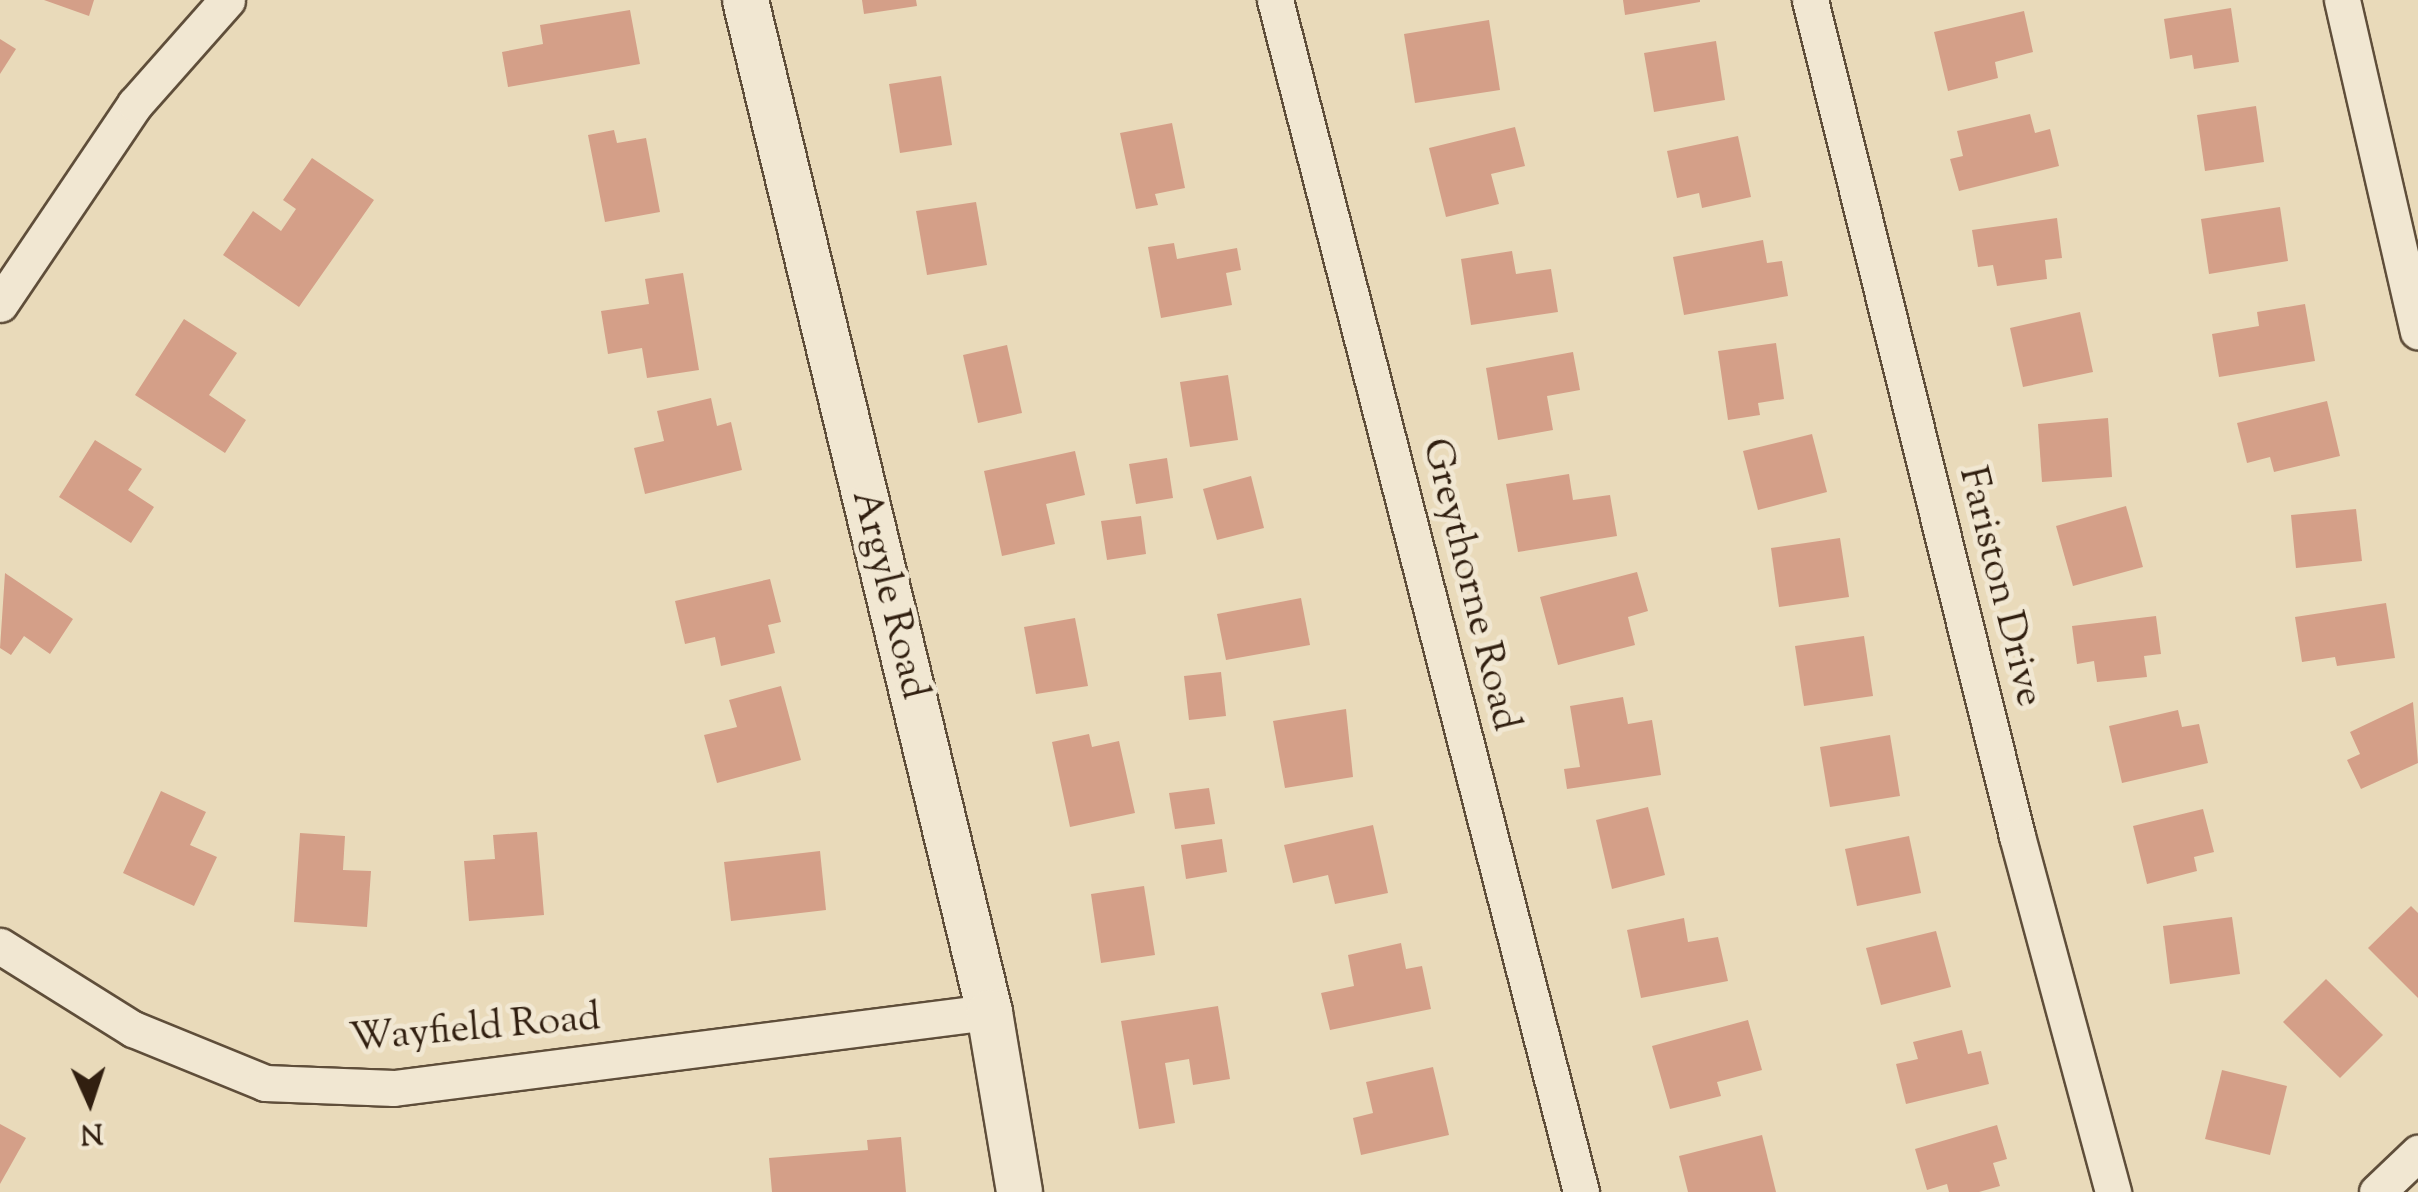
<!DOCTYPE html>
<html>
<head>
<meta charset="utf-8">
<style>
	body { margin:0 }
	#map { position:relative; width:2418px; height:1192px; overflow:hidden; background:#e9daba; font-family:"Sorts Mill Goudy",serif }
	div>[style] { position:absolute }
	.building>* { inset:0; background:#d49f88 }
	.roads { filter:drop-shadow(2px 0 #5f4e3a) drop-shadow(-2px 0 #5f4e3a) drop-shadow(0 2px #5f4e3a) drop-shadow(0 -2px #5f4e3a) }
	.minor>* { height:35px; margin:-17.5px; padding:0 17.5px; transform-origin:17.5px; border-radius:17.5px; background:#f1e7d2 }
	.tertiary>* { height:45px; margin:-22.5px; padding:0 22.5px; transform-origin:22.5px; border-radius:22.5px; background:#f1e7d2 }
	span { translate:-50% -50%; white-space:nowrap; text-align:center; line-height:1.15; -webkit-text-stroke:10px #f1e7d2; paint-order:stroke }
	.street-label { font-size:40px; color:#311f10 }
	.north { position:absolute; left:40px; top:1052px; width:100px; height:100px; -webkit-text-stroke:8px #f1e7d2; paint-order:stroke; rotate:177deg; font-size:28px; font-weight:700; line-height:40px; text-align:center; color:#311f10 }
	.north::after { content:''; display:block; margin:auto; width:35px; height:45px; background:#311f10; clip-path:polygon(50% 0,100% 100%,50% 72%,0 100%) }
</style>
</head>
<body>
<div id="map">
	<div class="building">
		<div style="clip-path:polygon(44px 0,94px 0,89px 16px)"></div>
		<div style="clip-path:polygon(862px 0,916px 0,917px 6px,864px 14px)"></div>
		<div style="clip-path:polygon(1623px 0,1700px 0,1700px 2px,1625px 15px)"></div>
		<div style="clip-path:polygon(2231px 8px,2239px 62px,2194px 69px,2192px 55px,2170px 59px,2164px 19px)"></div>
		<div style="clip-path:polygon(630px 10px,640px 64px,508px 87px,502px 52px,543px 44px,540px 25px)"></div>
		<div style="clip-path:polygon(2024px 11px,2033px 52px,1995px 62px,1998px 78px,1948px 91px,1934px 32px)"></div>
		<div style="clip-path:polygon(1489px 20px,1500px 90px,1415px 103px,1404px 34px)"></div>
		<div style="clip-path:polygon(0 39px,16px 49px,0 74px)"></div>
		<div style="clip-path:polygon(1716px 41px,1725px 100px,1654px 112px,1644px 53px)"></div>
		<div style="clip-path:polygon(941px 76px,952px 145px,900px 153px,889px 84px)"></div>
		<div style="clip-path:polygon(2256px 106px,2264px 162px,2205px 171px,2197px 115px)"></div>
		<div style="clip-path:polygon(2030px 114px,2035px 133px,2050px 129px,2059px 166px,1959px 191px,1950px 159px,1963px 156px,1957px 131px)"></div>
		<div style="clip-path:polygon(1172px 123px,1185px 188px,1155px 194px,1158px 205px,1136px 209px,1120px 133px)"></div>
		<div style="clip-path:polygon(1515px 127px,1525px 166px,1491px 174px,1499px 204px,1446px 217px,1429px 148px)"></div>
		<div style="clip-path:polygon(614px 130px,617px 143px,646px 138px,660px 212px,605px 222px,588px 135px)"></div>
		<div style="clip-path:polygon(1738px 136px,1751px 197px,1702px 208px,1699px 193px,1677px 198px,1667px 151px)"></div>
		<div style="clip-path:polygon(312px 158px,374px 200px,299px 307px,223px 255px,253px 211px,281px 231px,296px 209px,283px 200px)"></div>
		<div style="clip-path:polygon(976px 202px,987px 265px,927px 275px,916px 211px)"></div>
		<div style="clip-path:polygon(2280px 207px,2288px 261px,2209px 274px,2201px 219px)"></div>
		<div style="clip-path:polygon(2057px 218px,2062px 258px,2045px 260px,2047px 279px,1997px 286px,1993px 265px,1978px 267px,1972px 230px)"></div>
		<div style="clip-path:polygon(1763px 240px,1767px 263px,1782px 261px,1788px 296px,1684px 315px,1673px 257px)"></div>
		<div style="clip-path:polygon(1174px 243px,1177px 259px,1237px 248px,1241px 270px,1226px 273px,1232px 305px,1161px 318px,1148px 247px)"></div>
		<div style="clip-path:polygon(1512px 251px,1516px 274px,1551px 269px,1558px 312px,1471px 325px,1461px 259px)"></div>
		<div style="clip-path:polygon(683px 273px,699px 370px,647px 378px,642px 348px,608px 354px,601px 311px,649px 304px,645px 279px)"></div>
		<div style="clip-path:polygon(2305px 304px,2315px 361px,2219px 377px,2212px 334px,2259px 326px,2257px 312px)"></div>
		<div style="clip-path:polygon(2080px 312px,2093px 372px,2023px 387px,2010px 328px)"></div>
		<div style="clip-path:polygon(184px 319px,237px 353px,209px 395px,246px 420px,225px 453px,135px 395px)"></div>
		<div style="clip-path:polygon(1776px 343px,1784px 399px,1758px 403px,1760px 415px,1728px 420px,1718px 351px)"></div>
		<div style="clip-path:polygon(1007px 345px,1022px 413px,978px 423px,963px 355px)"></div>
		<div style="clip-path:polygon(1573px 352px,1580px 390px,1547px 396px,1553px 430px,1498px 440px,1486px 368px)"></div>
		<div style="clip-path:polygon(1228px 375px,1238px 440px,1190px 447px,1180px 382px)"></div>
		<div style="clip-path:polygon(711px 398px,717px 426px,731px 422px,742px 470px,645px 494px,634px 448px,664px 441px,657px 411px)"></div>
		<div style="clip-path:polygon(2327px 401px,2340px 456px,2274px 472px,2270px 457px,2247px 463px,2237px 423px)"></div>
		<div style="clip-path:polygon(2108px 418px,2112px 477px,2042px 482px,2038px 424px)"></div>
		<div style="clip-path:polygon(1812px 434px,1827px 492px,1758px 510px,1743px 451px)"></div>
		<div style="clip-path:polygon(95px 440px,142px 469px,128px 490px,154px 507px,131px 543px,59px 497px)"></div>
		<div style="clip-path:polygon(1075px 451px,1085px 495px,1046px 504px,1055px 544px,1002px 556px,984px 471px)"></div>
		<div style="clip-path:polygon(1167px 458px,1173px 498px,1136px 504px,1129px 464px)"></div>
		<div style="clip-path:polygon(1569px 474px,1573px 500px,1610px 495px,1617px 536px,1518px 552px,1506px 484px)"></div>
		<div style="clip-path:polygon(1251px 476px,1264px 528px,1217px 540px,1203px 489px)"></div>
		<div style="clip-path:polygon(2126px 506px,2143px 567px,2073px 586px,2056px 526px)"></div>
		<div style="clip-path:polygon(2356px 509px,2362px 561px,2296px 568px,2291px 515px)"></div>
		<div style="clip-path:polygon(1141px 516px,1146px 554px,1107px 560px,1101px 521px)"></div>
		<div style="clip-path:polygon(1840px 538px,1849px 597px,1779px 607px,1771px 548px)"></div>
		<div style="clip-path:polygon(1637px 572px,1648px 611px,1628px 617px,1635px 645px,1558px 665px,1540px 597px)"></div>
		<div style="clip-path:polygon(5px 573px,73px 619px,50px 654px,24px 636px,11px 655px,0 648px)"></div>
		<div style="clip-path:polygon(770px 579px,781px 622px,768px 625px,775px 653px,721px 666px,715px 637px,685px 644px,675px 601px)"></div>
		<div style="clip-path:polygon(1301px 598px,1310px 645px,1226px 660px,1217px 614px)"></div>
		<div style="clip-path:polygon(2386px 603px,2395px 658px,2337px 666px,2335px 657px,2302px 662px,2295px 617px)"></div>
		<div style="clip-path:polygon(2156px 616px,2161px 654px,2144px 656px,2147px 677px,2097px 682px,2094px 661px,2077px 664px,2072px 626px)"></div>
		<div style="clip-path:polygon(1075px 618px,1088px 686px,1036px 694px,1024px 627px)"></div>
		<div style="clip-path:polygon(1864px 636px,1873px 696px,1804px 706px,1795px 646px)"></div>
		<div style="clip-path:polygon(1221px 672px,1226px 716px,1189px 720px,1184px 676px)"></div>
		<div style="clip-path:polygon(781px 686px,801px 760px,717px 783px,704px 735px,737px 727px,729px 700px)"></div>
		<div style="clip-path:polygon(1623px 697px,1628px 724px,1652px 720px,1661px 775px,1567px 789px,1564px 769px,1580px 767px,1570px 706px)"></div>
		<div style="clip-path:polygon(2413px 702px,2418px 763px,2361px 789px,2347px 760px,2360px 754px,2350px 732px)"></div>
		<div style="clip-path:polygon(1346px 709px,1353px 777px,1285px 788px,1273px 721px)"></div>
		<div style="clip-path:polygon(2178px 710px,2182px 727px,2199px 724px,2208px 763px,2122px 783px,2109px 726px)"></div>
		<div style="clip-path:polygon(1089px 734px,1092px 747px,1119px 741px,1135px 813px,1070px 827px,1052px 742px)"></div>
		<div style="clip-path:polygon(1890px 735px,1900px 796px,1830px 807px,1820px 747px)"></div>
		<div style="clip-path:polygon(1209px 788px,1215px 824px,1175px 829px,1169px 793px)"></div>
		<div style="clip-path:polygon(161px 791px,206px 812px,190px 845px,217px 857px,194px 906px,123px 873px)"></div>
		<div style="clip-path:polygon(1648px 807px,1665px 875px,1612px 889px,1596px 820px)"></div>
		<div style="clip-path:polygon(2203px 809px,2214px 852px,2194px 857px,2197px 871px,2147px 884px,2133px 826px)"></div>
		<div style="clip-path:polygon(1373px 825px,1388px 893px,1335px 904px,1328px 875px,1293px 883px,1284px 845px)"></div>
		<div style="clip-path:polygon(537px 832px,544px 915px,469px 921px,464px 861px,495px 859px,493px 835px)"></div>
		<div style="clip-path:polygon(300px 833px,345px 836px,343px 870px,371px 871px,367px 927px,294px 922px)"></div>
		<div style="clip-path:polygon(1909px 836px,1921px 893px,1857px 906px,1845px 849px)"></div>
		<div style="clip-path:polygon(1222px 839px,1227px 872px,1186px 879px,1181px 845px)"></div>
		<div style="clip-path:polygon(820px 851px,826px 910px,731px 921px,724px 862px)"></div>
		<div style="clip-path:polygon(1144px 886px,1155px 955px,1101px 963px,1091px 894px)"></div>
		<div style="clip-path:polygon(2411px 906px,2418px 913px,2418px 998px,2368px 948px)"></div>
		<div style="clip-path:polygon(2232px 917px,2240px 974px,2170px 984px,2163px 926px)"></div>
		<div style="clip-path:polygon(1684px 918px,1688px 942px,1718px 937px,1728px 981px,1641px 998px,1627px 930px)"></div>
		<div style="clip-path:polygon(1936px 931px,1951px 987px,1881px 1005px,1866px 948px)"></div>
		<div style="clip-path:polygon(1401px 943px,1406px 969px,1422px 966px,1431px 1009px,1330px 1030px,1321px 993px,1354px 986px,1348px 955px)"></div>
		<div style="clip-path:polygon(2326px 979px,2383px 1035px,2340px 1078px,2283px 1022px)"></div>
		<div style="clip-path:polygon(1218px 1006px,1230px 1079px,1193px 1085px,1189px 1059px,1165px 1063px,1175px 1123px,1139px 1129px,1121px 1021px)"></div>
		<div style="clip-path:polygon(1748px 1020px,1762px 1070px,1717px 1082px,1721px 1096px,1670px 1109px,1652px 1046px)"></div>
		<div style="clip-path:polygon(1962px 1030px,1968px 1054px,1981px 1051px,1989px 1084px,1906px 1104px,1896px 1064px,1918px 1059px,1913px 1042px)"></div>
		<div style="clip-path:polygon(1433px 1067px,1449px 1135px,1361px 1155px,1353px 1118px,1373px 1113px,1366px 1082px)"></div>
		<div style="clip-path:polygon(2222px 1070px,2287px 1086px,2270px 1155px,2205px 1139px)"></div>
		<div style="clip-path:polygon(0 1124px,26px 1138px,0 1184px)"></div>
		<div style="clip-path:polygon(1997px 1125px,2007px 1159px,1993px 1163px,2000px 1186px,1979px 1192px,1949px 1192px,1947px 1184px,1927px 1190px,1915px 1149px)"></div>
		<div style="clip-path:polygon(1762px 1135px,1776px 1192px,1688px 1192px,1679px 1156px)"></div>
		<div style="clip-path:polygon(901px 1137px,906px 1192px,772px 1192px,769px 1158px,868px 1150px,867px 1140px)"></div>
	</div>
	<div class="roads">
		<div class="minor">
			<div style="left:1275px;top:0;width:1231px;rotate:75.6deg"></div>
			<div style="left:1810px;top:0;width:861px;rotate:76.09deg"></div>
			<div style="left:2017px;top:836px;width:369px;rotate:74.9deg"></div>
			<div style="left:2342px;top:0;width:340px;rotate:77.1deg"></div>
			<div style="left:0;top:304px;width:241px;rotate:-56deg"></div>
			<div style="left:135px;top:104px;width:139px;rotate:-48.5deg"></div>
			<div style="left:0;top:946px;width:157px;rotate:32deg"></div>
			<div style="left:133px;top:1029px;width:143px;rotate:22.2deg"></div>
			<div style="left:265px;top:1083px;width:129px;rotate:2.2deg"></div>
			<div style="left:394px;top:1088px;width:600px;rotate:-7.28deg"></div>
			<div style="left:2377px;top:1192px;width:57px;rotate:-43.6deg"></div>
		</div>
		<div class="tertiary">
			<div style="left:745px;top:0;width:1041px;rotate:76.44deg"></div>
			<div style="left:989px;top:1012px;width:182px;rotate:80.5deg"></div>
		</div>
	</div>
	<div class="street-label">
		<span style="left:1469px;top:585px;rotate:76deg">Greythorne Road</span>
		<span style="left:1999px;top:587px;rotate:76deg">Fariston Drive</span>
		<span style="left:888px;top:595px;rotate:76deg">Argyle Road</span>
		<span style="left:475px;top:1030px;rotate:-5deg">Wayfield Road</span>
	</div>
	<div class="north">N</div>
</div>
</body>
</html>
